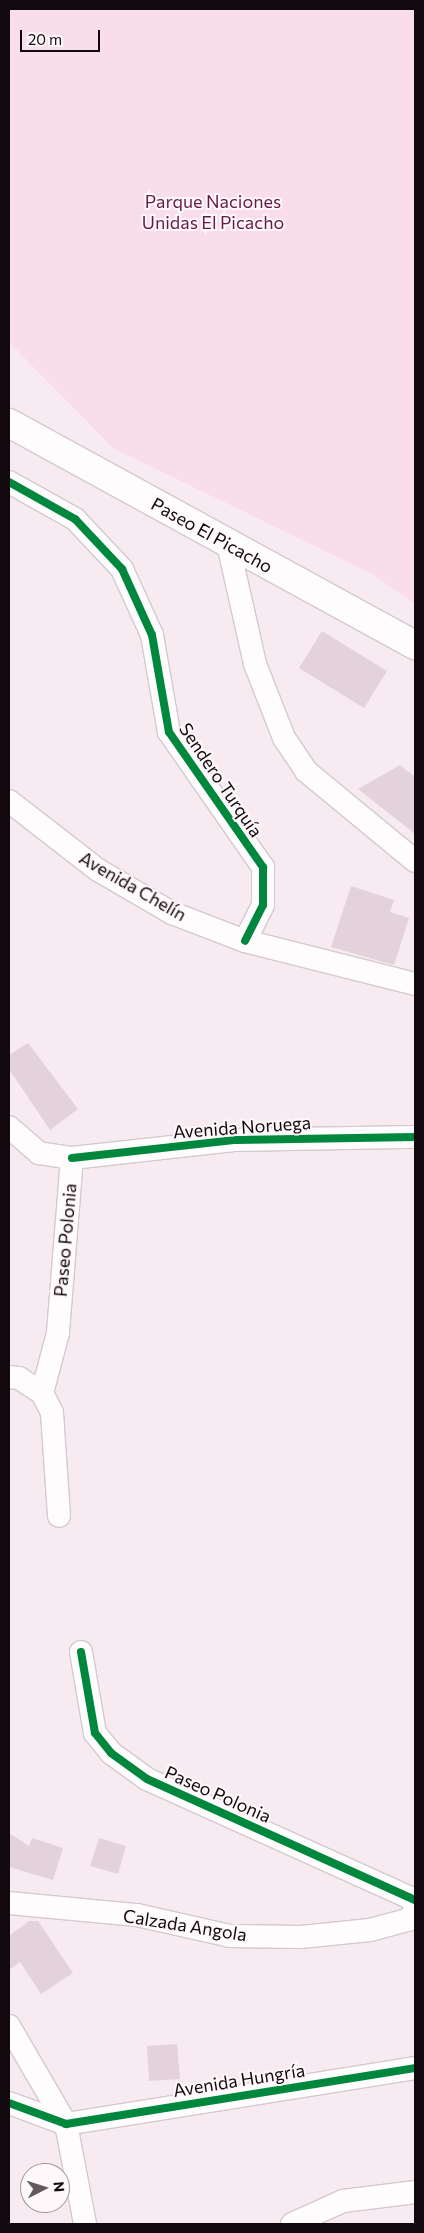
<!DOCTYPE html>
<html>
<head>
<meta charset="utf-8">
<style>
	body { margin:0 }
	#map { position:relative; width:424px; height:2233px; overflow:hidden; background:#f7ebf1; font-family:Commissioner,sans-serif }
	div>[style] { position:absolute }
	.green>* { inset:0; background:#f9ddea }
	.building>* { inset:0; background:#e4d2da }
	.roads { filter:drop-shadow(1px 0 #d4c9ce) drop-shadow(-1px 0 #d4c9ce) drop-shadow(0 1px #d4c9ce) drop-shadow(0 -1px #d4c9ce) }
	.minor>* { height:22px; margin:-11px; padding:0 11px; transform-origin:11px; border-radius:11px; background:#fefcfd }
	.tertiary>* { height:28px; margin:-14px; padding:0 14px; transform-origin:14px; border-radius:14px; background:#fefcfd }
	.cycleway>* { height:8px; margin:-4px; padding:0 4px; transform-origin:4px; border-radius:4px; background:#00873e }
	span { translate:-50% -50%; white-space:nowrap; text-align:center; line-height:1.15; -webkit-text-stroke:4px #fef8fb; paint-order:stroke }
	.park-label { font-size:18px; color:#651b48 }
	.street-label { font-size:18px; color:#12090e }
	.frame { position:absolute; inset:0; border:10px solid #12090e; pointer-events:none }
	.north { position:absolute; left:20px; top:2163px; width:50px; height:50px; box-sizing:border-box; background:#fef8fb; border:1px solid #a0989c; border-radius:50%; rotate:85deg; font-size:14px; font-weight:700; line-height:20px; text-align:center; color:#12090e }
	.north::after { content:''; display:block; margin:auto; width:18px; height:22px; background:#62585d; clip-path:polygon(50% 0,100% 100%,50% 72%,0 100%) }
	.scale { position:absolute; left:20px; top:30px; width:80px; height:22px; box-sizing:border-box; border:2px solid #12090e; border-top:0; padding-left:6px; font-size:15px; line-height:18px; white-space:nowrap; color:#12090e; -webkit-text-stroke:4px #fef8fb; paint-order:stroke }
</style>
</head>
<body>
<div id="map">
	<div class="green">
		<div style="clip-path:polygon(9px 9px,415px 9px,415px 604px,372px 574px,113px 448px,9px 342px)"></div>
	</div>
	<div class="building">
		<div style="clip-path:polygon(322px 631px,387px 671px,364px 708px,299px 668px)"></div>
		<div style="clip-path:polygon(400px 765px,415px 777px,415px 834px,358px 789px)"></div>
		<div style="clip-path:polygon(351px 886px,394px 900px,390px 912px,409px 918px,394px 965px,331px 947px)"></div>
		<div style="clip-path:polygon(28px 1043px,78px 1109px,50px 1130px,9px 1069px,9px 1055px)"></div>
		<div style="clip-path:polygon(9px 1833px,29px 1846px,32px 1838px,63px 1848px,53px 1880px,9px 1867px)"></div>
		<div style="clip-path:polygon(99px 1838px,126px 1846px,118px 1874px,90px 1866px)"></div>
		<div style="clip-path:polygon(29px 1921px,38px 1921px,73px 1973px,41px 1994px,20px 1962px,9px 1970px,9px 1936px)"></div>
		<div style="clip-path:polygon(177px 2044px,180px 2079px,149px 2081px,147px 2046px)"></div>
	</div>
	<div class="roads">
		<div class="minor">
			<div style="left:9px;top:482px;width:76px;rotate:29.3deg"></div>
			<div style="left:75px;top:519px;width:69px;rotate:46.8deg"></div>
			<div style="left:122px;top:569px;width:72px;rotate:65.6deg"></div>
			<div style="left:152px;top:635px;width:98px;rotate:80.1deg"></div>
			<div style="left:169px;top:732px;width:165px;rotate:55.2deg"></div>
			<div style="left:263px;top:867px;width:38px;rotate:90deg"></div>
			<div style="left:263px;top:905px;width:40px;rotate:116.6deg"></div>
			<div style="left:228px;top:544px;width:123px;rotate:77.3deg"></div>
			<div style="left:255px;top:664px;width:79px;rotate:68.6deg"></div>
			<div style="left:284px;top:738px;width:40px;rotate:56deg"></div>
			<div style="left:306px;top:771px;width:141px;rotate:39.5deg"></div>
			<div style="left:9px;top:801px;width:113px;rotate:37.8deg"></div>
			<div style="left:98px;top:870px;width:86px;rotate:30.2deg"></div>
			<div style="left:172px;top:913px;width:78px;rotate:21deg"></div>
			<div style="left:245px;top:941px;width:175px;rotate:14.2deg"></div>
			<div style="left:9px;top:1127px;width:40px;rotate:41deg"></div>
			<div style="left:39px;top:1153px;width:33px;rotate:9deg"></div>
			<div style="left:72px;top:1158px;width:176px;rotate:94.6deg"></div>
			<div style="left:58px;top:1333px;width:62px;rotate:104.9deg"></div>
			<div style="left:72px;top:1158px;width:165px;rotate:-6.3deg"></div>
			<div style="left:236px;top:1140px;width:179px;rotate:-1deg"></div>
			<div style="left:9px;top:1377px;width:10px;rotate:6deg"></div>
			<div style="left:19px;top:1378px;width:27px;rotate:33deg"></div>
			<div style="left:42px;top:1393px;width:22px;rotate:63deg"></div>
			<div style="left:52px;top:1413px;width:103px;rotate:86.1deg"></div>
			<div style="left:81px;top:1652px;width:82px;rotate:80.2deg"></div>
			<div style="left:95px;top:1733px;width:26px;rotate:51deg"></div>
			<div style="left:111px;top:1753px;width:44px;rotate:35.8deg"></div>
			<div style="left:147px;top:1779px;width:294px;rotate:24.3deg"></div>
			<div style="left:9px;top:1903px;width:129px;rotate:5.4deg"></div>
			<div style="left:137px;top:1915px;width:95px;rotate:12.7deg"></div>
			<div style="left:230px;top:1936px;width:71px;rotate:0.8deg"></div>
			<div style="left:301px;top:1937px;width:69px;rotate:-5.8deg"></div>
			<div style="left:370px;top:1930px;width:39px;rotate:-15deg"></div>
			<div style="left:408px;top:1920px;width:11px;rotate:-52deg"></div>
			<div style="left:9px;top:2026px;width:113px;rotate:59.8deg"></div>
			<div style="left:66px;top:2124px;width:102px;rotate:79.2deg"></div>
			<div style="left:9px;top:2103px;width:61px;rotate:20.2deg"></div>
			<div style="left:66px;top:2124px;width:353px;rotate:-9.1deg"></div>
			<div style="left:292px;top:2224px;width:56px;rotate:-24.3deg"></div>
			<div style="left:343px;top:2201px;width:73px;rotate:-7.1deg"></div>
		</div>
		<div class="tertiary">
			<div style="left:9px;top:423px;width:463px;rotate:28.7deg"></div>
		</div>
	</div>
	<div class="cycleway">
		<div style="left:9px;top:482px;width:76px;rotate:29.3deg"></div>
		<div style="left:75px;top:519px;width:69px;rotate:46.8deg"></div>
		<div style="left:122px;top:569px;width:72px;rotate:65.6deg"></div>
		<div style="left:152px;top:635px;width:98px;rotate:80.1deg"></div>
		<div style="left:169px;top:732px;width:165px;rotate:55.2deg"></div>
		<div style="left:263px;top:867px;width:38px;rotate:90deg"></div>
		<div style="left:263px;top:905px;width:40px;rotate:116.6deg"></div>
		<div style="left:72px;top:1158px;width:165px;rotate:-6.3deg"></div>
		<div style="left:236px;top:1140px;width:179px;rotate:-1deg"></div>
		<div style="left:81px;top:1652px;width:82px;rotate:80.2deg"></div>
		<div style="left:95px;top:1733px;width:26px;rotate:51deg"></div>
		<div style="left:111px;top:1753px;width:44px;rotate:35.8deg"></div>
		<div style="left:147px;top:1779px;width:294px;rotate:24.3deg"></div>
		<div style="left:9px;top:2103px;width:61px;rotate:20.2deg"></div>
		<div style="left:66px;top:2124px;width:353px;rotate:-9.1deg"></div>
	</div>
	<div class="park-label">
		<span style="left:213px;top:212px">Parque Naciones<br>Unidas El Picacho</span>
	</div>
	<div class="street-label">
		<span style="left:212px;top:535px;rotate:29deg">Paseo El Picacho</span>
		<span style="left:221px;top:780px;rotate:56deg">Sendero Turquía</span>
		<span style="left:133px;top:886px;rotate:30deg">Avenida Chelín</span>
		<span style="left:242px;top:1127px;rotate:-4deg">Avenida Noruega</span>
		<span style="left:65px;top:1240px;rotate:-85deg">Paseo Polonia</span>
		<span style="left:218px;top:1794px;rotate:24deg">Paseo Polonia</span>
		<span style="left:185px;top:1925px;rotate:9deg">Calzada Angola</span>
		<span style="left:239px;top:2080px;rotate:-9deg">Avenida Hungría</span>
	</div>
	<div class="frame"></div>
	<div class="north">N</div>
	<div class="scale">20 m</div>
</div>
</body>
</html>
